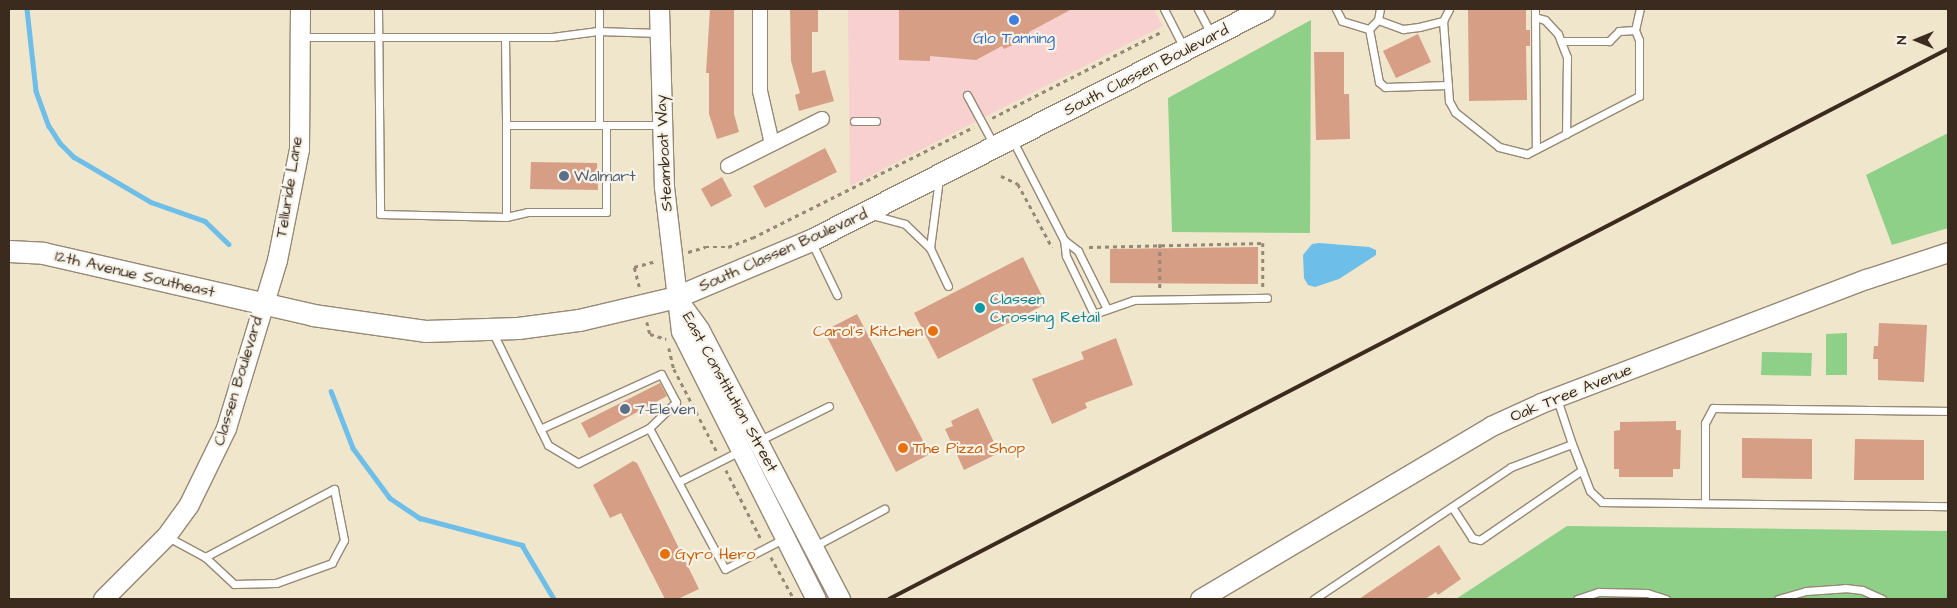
<!DOCTYPE html>
<html>
<head>
<meta charset="utf-8">
<style>
	body { margin:0 }
	#map { position:relative; width:1957px; height:608px; overflow:hidden; background:#f0e6cc; font-family:"Architects Daughter",sans-serif }
	div>[style] { position:absolute }
	.built>* { inset:0; background:#f7d0cf }
	.green>* { inset:0; background:#8ed087 }
	.water>* { inset:0; background:#6dbee8 }
	.stream>* { height:4.5px; margin:-2.25px; padding:0 2.25px; transform-origin:2.25px; border-radius:2.25px; background:#6dbee8 }
	.building>* { inset:0; background:#d59e85 }
	.path>* { height:2.5px; margin-top:-1.25px; transform-origin:0; background:repeating-linear-gradient(90deg,#968875 0 4px,transparent 0 8px) }
	.roads { filter:drop-shadow(1px 0 #968875) drop-shadow(-1px 0 #968875) drop-shadow(0 1px #968875) drop-shadow(0 -1px #968875) }
	.lane>* { height:7px; margin:-3.5px; padding:0 3.5px; transform-origin:3.5px; border-radius:3.5px; background:#fff }
	.street>* { height:14px; margin:-7px; padding:0 7px; transform-origin:7px; border-radius:7px; background:#fff }
	.secondary>* { height:19px; margin:-9.5px; padding:0 9.5px; transform-origin:9.5px; border-radius:9.5px; background:#fff }
	.primary>* { height:21px; margin:-10.5px; padding:0 10.5px; transform-origin:10.5px; border-radius:10.5px; background:#fff }
	.rail>* { height:4px; margin:-2px; padding:0 2px; transform-origin:2px; border-radius:2px; background:#3b2a1e }
	.dots>* { width:14px; height:14px; translate:-50% -50%; box-sizing:border-box; border:2px solid #f7f3e8; border-radius:50% }
	span { translate:-50% -50%; white-space:nowrap; text-align:center; line-height:1.15; -webkit-text-stroke:4.5px #f7f3e8; paint-order:stroke }
	.shop-label { font-size:16px; color:#366cbe }
	.street-label { font-size:16px; color:#3b2a1e }
	.service-label { font-size:16px; color:#4e5e75 }
	.left { translate:0 -50%; text-align:left }
	.culture-label { font-size:16px; color:#0d838f }
	.food-label { font-size:16px; color:#c56008 }
	.right { translate:-100% -50%; text-align:right }
	.frame { position:absolute; inset:0; border:10px solid #3b2a1e; pointer-events:none }
	.north { position:absolute; left:1892px; top:15px; width:50px; height:50px; -webkit-text-stroke:4px #f7f3e8; paint-order:stroke; rotate:270deg; font-size:14px; font-weight:700; line-height:20px; text-align:center; color:#3b2a1e }
	.north::after { content:''; display:block; margin:auto; width:18px; height:22px; background:#3b2a1e; clip-path:polygon(50% 0,100% 100%,50% 72%,0 100%) }
</style>
</head>
<body>
<div id="map">
	<div class="built">
		<div style="clip-path:polygon(848px 9px,1154px 9px,1163px 26px,850px 186px)"></div>
	</div>
	<div class="green">
		<div style="clip-path:polygon(1311px 20px,1310px 233px,1172px 232px,1168px 98px)"></div>
		<div style="clip-path:polygon(1948px 133px,1948px 228px,1892px 245px,1866px 175px)"></div>
		<div style="clip-path:polygon(1847px 333px,1847px 375px,1826px 375px,1826px 334px)"></div>
		<div style="clip-path:polygon(1762px 352px,1812px 353px,1811px 376px,1761px 375px)"></div>
		<div style="clip-path:polygon(1567px 526px,1948px 531px,1948px 599px,1456px 599px)"></div>
	</div>
	<div class="water">
		<div style="clip-path:polygon(1319px 243px,1369px 247px,1376px 250px,1376px 255px,1339px 279px,1315px 287px,1308px 285px,1304px 278px,1303px 255px,1312px 244px)"></div>
	</div>
	<div class="stream">
		<div style="left:27px;top:9px;width:82px;rotate:83.7deg"></div>
		<div style="left:36px;top:91px;width:37px;rotate:70deg"></div>
		<div style="left:49px;top:126px;width:20px;rotate:57deg"></div>
		<div style="left:60px;top:143px;width:20px;rotate:45deg"></div>
		<div style="left:74px;top:157px;width:89px;rotate:30.3deg"></div>
		<div style="left:151px;top:202px;width:57px;rotate:19.4deg"></div>
		<div style="left:205px;top:221px;width:33px;rotate:44deg"></div>
		<div style="left:331px;top:391px;width:61px;rotate:68.9deg"></div>
		<div style="left:353px;top:448px;width:62px;rotate:53.5deg"></div>
		<div style="left:390px;top:498px;width:36px;rotate:34deg"></div>
		<div style="left:420px;top:518px;width:106px;rotate:14.8deg"></div>
		<div style="left:522px;top:545px;width:63px;rotate:59.3deg"></div>
	</div>
	<div class="building">
		<div style="clip-path:polygon(710px 9px,734px 9px,734px 114px,739px 132px,717px 139px,709px 114px,709px 73px,706px 73px)"></div>
		<div style="clip-path:polygon(790px 9px,818px 9px,818px 32px,812px 32px,812px 73px,825px 70px,834px 101px,799px 111px,795px 95px,800px 93px,791px 61px)"></div>
		<div style="clip-path:polygon(899px 9px,930px 10px,1072px 9px,1029px 32px,1031px 36px,1004px 49px,1002px 46px,976px 60px,930px 56px,930px 61px,899px 60px)"></div>
		<div style="clip-path:polygon(1468px 9px,1526px 9px,1526px 30px,1530px 30px,1530px 46px,1526px 46px,1527px 100px,1469px 101px)"></div>
		<div style="clip-path:polygon(1418px 34px,1431px 62px,1396px 78px,1383px 51px)"></div>
		<div style="clip-path:polygon(1314px 52px,1344px 52px,1344px 94px,1349px 94px,1350px 139px,1316px 140px)"></div>
		<div style="clip-path:polygon(825px 148px,837px 172px,765px 208px,753px 186px)"></div>
		<div style="clip-path:polygon(531px 162px,597px 163px,598px 190px,530px 189px)"></div>
		<div style="clip-path:polygon(722px 177px,732px 196px,711px 207px,701px 189px)"></div>
		<div style="clip-path:polygon(1258px 247px,1258px 284px,1110px 283px,1110px 249px)"></div>
		<div style="clip-path:polygon(1023px 257px,1046px 304px,938px 359px,914px 313px)"></div>
		<div style="clip-path:polygon(857px 314px,930px 454px,896px 472px,824px 331px)"></div>
		<div style="clip-path:polygon(1879px 323px,1927px 325px,1924px 382px,1878px 380px,1878px 359px,1873px 359px,1874px 346px,1878px 346px)"></div>
		<div style="clip-path:polygon(1116px 338px,1133px 385px,1085px 403px,1087px 408px,1052px 424px,1032px 379px,1084px 359px,1081px 352px)"></div>
		<div style="clip-path:polygon(660px 383px,667px 396px,589px 438px,581px 423px)"></div>
		<div style="clip-path:polygon(978px 408px,999px 453px,964px 470px,945px 429px,953px 426px,951px 421px)"></div>
		<div style="clip-path:polygon(1676px 421px,1676px 430px,1681px 430px,1680px 469px,1673px 469px,1673px 477px,1619px 477px,1619px 469px,1614px 469px,1614px 431px,1620px 430px,1620px 422px)"></div>
		<div style="clip-path:polygon(1742px 438px,1812px 439px,1812px 479px,1742px 478px)"></div>
		<div style="clip-path:polygon(1855px 439px,1924px 440px,1924px 480px,1854px 480px)"></div>
		<div style="clip-path:polygon(633px 461px,637px 463px,699px 589px,678px 599px,665px 599px,621px 513px,610px 518px,593px 485px)"></div>
		<div style="clip-path:polygon(1439px 545px,1461px 579px,1438px 595px,1436px 592px,1425px 599px,1359px 599px)"></div>
	</div>
	<div class="path">
		<div style="left:992px;top:118px;width:192px;rotate:-27deg"></div>
		<div style="left:1001px;top:176px;width:19px;rotate:25deg"></div>
		<div style="left:1018px;top:184px;width:72px;rotate:61.6deg"></div>
		<div style="left:1160px;top:244px;width:46px;rotate:90deg"></div>
		<div style="left:1089px;top:247px;width:174px;rotate:-1.3deg"></div>
		<div style="left:1263px;top:243px;width:45px;rotate:90deg"></div>
		<div style="left:688px;top:252px;width:18px;rotate:-16deg"></div>
		<div style="left:705px;top:247px;width:23px"></div>
		<div style="left:728px;top:247px;width:26px;rotate:-21deg"></div>
		<div style="left:752px;top:238px;width:248px;rotate:-26.6deg"></div>
		<div style="left:639px;top:287px;width:21px;rotate:-104deg"></div>
		<div style="left:634px;top:267px;width:23px;rotate:-15deg"></div>
		<div style="left:647px;top:322px;width:12px;rotate:76deg"></div>
		<div style="left:650px;top:334px;width:17px;rotate:17deg"></div>
		<div style="left:669px;top:348px;width:22px;rotate:77deg"></div>
		<div style="left:674px;top:369px;width:93px;rotate:62.6deg"></div>
		<div style="left:726px;top:470px;width:77px;rotate:63.1deg"></div>
		<div style="left:771px;top:557px;width:48px;rotate:61.3deg"></div>
	</div>
	<div class="roads">
		<div class="lane">
			<div style="left:378px;top:9px;width:205px;rotate:89.4deg"></div>
			<div style="left:380px;top:214px;width:126px;rotate:1.4deg"></div>
			<div style="left:506px;top:217px;width:92px;rotate:-90deg"></div>
			<div style="left:506px;top:125px;width:155px"></div>
			<div style="left:1164px;top:9px;width:44px;rotate:62.9deg"></div>
			<div style="left:1198px;top:9px;width:27px;rotate:62deg"></div>
			<div style="left:1336px;top:9px;width:13px;rotate:63deg"></div>
			<div style="left:1342px;top:21px;width:28px;rotate:17deg"></div>
			<div style="left:1369px;top:29px;width:13px;rotate:-45deg"></div>
			<div style="left:1378px;top:20px;width:11px;rotate:-80deg"></div>
			<div style="left:1535px;top:9px;width:8px;rotate:90deg"></div>
			<div style="left:1535px;top:17px;width:10px;rotate:17deg"></div>
			<div style="left:1545px;top:20px;width:19px;rotate:47deg"></div>
			<div style="left:1558px;top:34px;width:25px;rotate:69deg"></div>
			<div style="left:1567px;top:57px;width:77px;rotate:90.7deg"></div>
			<div style="left:1535px;top:17px;width:132px;rotate:89.6deg"></div>
			<div style="left:1378px;top:20px;width:27px;rotate:20deg"></div>
			<div style="left:1403px;top:29px;width:16px;rotate:-7deg"></div>
			<div style="left:1419px;top:27px;width:25px;rotate:-14deg"></div>
			<div style="left:1443px;top:21px;width:13px;rotate:-63deg"></div>
			<div style="left:1443px;top:21px;width:80px;rotate:85.7deg"></div>
			<div style="left:1449px;top:101px;width:13px;rotate:61deg"></div>
			<div style="left:1455px;top:112px;width:56px;rotate:38.5deg"></div>
			<div style="left:1499px;top:147px;width:29px;rotate:14deg"></div>
			<div style="left:1527px;top:154px;width:126px;rotate:-27.4deg"></div>
			<div style="left:1639px;top:96px;width:56px;rotate:-90deg"></div>
			<div style="left:1639px;top:40px;width:11px;rotate:-112deg"></div>
			<div style="left:1635px;top:30px;width:22px;rotate:-77deg"></div>
			<div style="left:1369px;top:29px;width:54px;rotate:79.3deg"></div>
			<div style="left:1379px;top:82px;width:8px;rotate:40deg"></div>
			<div style="left:1385px;top:87px;width:63px;rotate:-1.8deg"></div>
			<div style="left:300px;top:37px;width:252px"></div>
			<div style="left:552px;top:37px;width:46px;rotate:-7.4deg"></div>
			<div style="left:598px;top:31px;width:61px;rotate:1.9deg"></div>
			<div style="left:505px;top:37px;width:88px;rotate:89.3deg"></div>
			<div style="left:1561px;top:41px;width:48px"></div>
			<div style="left:1609px;top:41px;width:14px;rotate:-45deg"></div>
			<div style="left:1619px;top:31px;width:16px;rotate:-4deg"></div>
			<div style="left:967px;top:95px;width:57px;rotate:61.6deg"></div>
			<div style="left:854px;top:121px;width:22px"></div>
			<div style="left:599px;top:125px;width:116px;rotate:-90deg"></div>
			<div style="left:1012px;top:139px;width:114px;rotate:62.8deg"></div>
			<div style="left:1064px;top:240px;width:16px;rotate:83deg"></div>
			<div style="left:1066px;top:256px;width:64px;rotate:64.2deg"></div>
			<div style="left:1094px;top:314px;width:42px;rotate:-19.3deg"></div>
			<div style="left:1134px;top:300px;width:133px;rotate:-0.9deg"></div>
			<div style="left:872px;top:215px;width:34px;rotate:15deg"></div>
			<div style="left:905px;top:224px;width:35px;rotate:44deg"></div>
			<div style="left:930px;top:248px;width:42px;rotate:64.7deg"></div>
			<div style="left:506px;top:217px;width:22px;rotate:-13deg"></div>
			<div style="left:527px;top:212px;width:79px"></div>
			<div style="left:606px;top:212px;width:87px;rotate:-90deg"></div>
			<div style="left:1064px;top:240px;width:18px;rotate:38deg"></div>
			<div style="left:1078px;top:251px;width:65px;rotate:63.4deg"></div>
			<div style="left:811px;top:241px;width:60px;rotate:64.3deg"></div>
			<div style="left:930px;top:248px;width:70px;rotate:-82.6deg"></div>
			<div style="left:492px;top:331px;width:127px;rotate:63.8deg"></div>
			<div style="left:548px;top:445px;width:35px;rotate:31deg"></div>
			<div style="left:578px;top:463px;width:79px;rotate:-26.2deg"></div>
			<div style="left:649px;top:428px;width:160px;rotate:61.7deg"></div>
			<div style="left:725px;top:569px;width:65px;rotate:-27.3deg"></div>
			<div style="left:1557px;top:399px;width:47px;rotate:71.6deg"></div>
			<div style="left:540px;top:429px;width:133px;rotate:-24.4deg"></div>
			<div style="left:661px;top:374px;width:32px;rotate:62deg"></div>
			<div style="left:676px;top:402px;width:37px;rotate:136deg"></div>
			<div style="left:758px;top:441px;width:79px;rotate:-26.2deg"></div>
			<div style="left:680px;top:481px;width:67px;rotate:-26.6deg"></div>
			<div style="left:1705px;top:503px;width:80px;rotate:-90deg"></div>
			<div style="left:1705px;top:423px;width:17px;rotate:-62deg"></div>
			<div style="left:1713px;top:408px;width:235px;rotate:0.7deg"></div>
			<div style="left:1452px;top:507px;width:37px;rotate:57deg"></div>
			<div style="left:1472px;top:538px;width:8px;rotate:14deg"></div>
			<div style="left:1480px;top:540px;width:124px;rotate:-34.5deg"></div>
			<div style="left:166px;top:536px;width:44px;rotate:28.3deg"></div>
			<div style="left:205px;top:557px;width:146px;rotate:-27.8deg"></div>
			<div style="left:334px;top:489px;width:52px;rotate:78.9deg"></div>
			<div style="left:344px;top:540px;width:26px;rotate:118deg"></div>
			<div style="left:332px;top:563px;width:59px;rotate:160.3deg"></div>
			<div style="left:276px;top:583px;width:42px;rotate:178.6deg"></div>
			<div style="left:234px;top:584px;width:40px;rotate:-137deg"></div>
			<div style="left:813px;top:547px;width:81px;rotate:-28.2deg"></div>
			<div style="left:1314px;top:599px;width:237px;rotate:-33.8deg"></div>
			<div style="left:1511px;top:467px;width:65px;rotate:-20.7deg"></div>
			<div style="left:1572px;top:444px;width:50px;rotate:69deg"></div>
			<div style="left:1590px;top:491px;width:16px;rotate:43deg"></div>
			<div style="left:1602px;top:502px;width:346px;rotate:0.7deg"></div>
			<div style="left:1577px;top:599px;width:23px;rotate:-18deg"></div>
			<div style="left:1599px;top:592px;width:48px;rotate:1.2deg"></div>
			<div style="left:1647px;top:593px;width:20px;rotate:18deg"></div>
			<div style="left:1778px;top:599px;width:29px;rotate:-16deg"></div>
			<div style="left:1806px;top:591px;width:39px;rotate:-4deg"></div>
			<div style="left:1845px;top:588px;width:17px;rotate:7deg"></div>
			<div style="left:1862px;top:590px;width:22px;rotate:24deg"></div>
		</div>
		<div class="street">
			<div style="left:760px;top:9px;width:82px;rotate:90deg"></div>
			<div style="left:760px;top:91px;width:54px;rotate:77.2deg"></div>
			<div style="left:728px;top:166px;width:105px;rotate:-26.6deg"></div>
		</div>
		<div class="secondary">
			<div style="left:659px;top:9px;width:178px;rotate:88.4deg"></div>
			<div style="left:664px;top:187px;width:145px;rotate:83.3deg"></div>
			<div style="left:681px;top:331px;width:300px;rotate:63.3deg"></div>
			<div style="left:678px;top:300px;width:36px;rotate:54deg"></div>
			<div style="left:699px;top:329px;width:305px;rotate:62.4deg"></div>
			<div style="left:103px;top:599px;width:89px;rotate:-45deg"></div>
			<div style="left:166px;top:536px;width:39px;rotate:-54deg"></div>
			<div style="left:189px;top:504px;width:85px;rotate:-64deg"></div>
			<div style="left:226px;top:428px;width:176px;rotate:-73.1deg"></div>
			<div style="left:277px;top:260px;width:113px;rotate:-78.8deg"></div>
			<div style="left:299px;top:149px;width:140px;rotate:-89.6deg"></div>
			<div style="left:1200px;top:599px;width:339px;rotate:-30.7deg"></div>
			<div style="left:1491px;top:426px;width:55px;rotate:-24.7deg"></div>
			<div style="left:1541px;top:403px;width:348px;rotate:-20.9deg"></div>
			<div style="left:1866px;top:279px;width:86px;rotate:-18.2deg"></div>
		</div>
		<div class="primary">
			<div style="left:9px;top:251px;width:34px;rotate:3deg"></div>
			<div style="left:43px;top:253px;width:277px;rotate:12.9deg"></div>
			<div style="left:313px;top:315px;width:113px;rotate:8.1deg"></div>
			<div style="left:425px;top:331px;width:93px;rotate:-1.8deg"></div>
			<div style="left:518px;top:328px;width:62px;rotate:-7.5deg"></div>
			<div style="left:579px;top:320px;width:100px;rotate:-13.3deg"></div>
			<div style="left:676px;top:297px;width:147px;rotate:-22.9deg"></div>
			<div style="left:811px;top:240px;width:508px;rotate:-27.02deg"></div>
		</div>
	</div>
	<div class="rail">
		<div style="left:889px;top:599px;width:1193px;rotate:-27.45deg"></div>
	</div>
	<div class="dots">
		<div style="left:1014px;top:20px;background:#3f7fe0"></div>
		<div style="left:564px;top:176px;background:#5c6f8a"></div>
		<div style="left:980px;top:308px;background:#0f9aa8"></div>
		<div style="left:933px;top:331px;background:#e8710a"></div>
		<div style="left:625px;top:409px;background:#5c6f8a"></div>
		<div style="left:903px;top:448px;background:#e8710a"></div>
		<div style="left:665px;top:554px;background:#e8710a"></div>
	</div>
	<div class="shop-label">
		<span style="left:1014px;top:38px">Glo Tanning</span>
	</div>
	<div class="street-label">
		<span style="left:1146px;top:70px;rotate:-27deg">South Classen Boulevard</span>
		<span style="left:664px;top:153px;rotate:-93deg">Steamboat Way</span>
		<span style="left:289px;top:187px;rotate:-81deg">Telluride Lane</span>
		<span style="left:783px;top:250px;rotate:-24deg">South Classen Boulevard</span>
		<span style="left:135px;top:274px;rotate:13deg">12th Avenue Southeast</span>
		<span style="left:238px;top:381px;rotate:-73deg">Classen Boulevard</span>
		<span style="left:730px;top:392px;rotate:61deg">East Constitution Street</span>
		<span style="left:1571px;top:393px;rotate:-22deg">Oak Tree Avenue</span>
	</div>
	<div class="service-label">
		<span class="left" style="left:574px;top:176px">Walmart</span>
		<span class="left" style="left:635px;top:409px">7-Eleven</span>
	</div>
	<div class="culture-label">
		<span class="left" style="left:990px;top:308px">Classen<br>Crossing Retail</span>
	</div>
	<div class="food-label">
		<span class="right" style="left:923px;top:331px">Carol's Kitchen</span>
		<span class="left" style="left:913px;top:448px">The Pizza Shop</span>
		<span class="left" style="left:675px;top:554px">Gyro Hero</span>
	</div>
	<div class="frame"></div>
	<div class="north">N</div>
</div>
</body>
</html>
